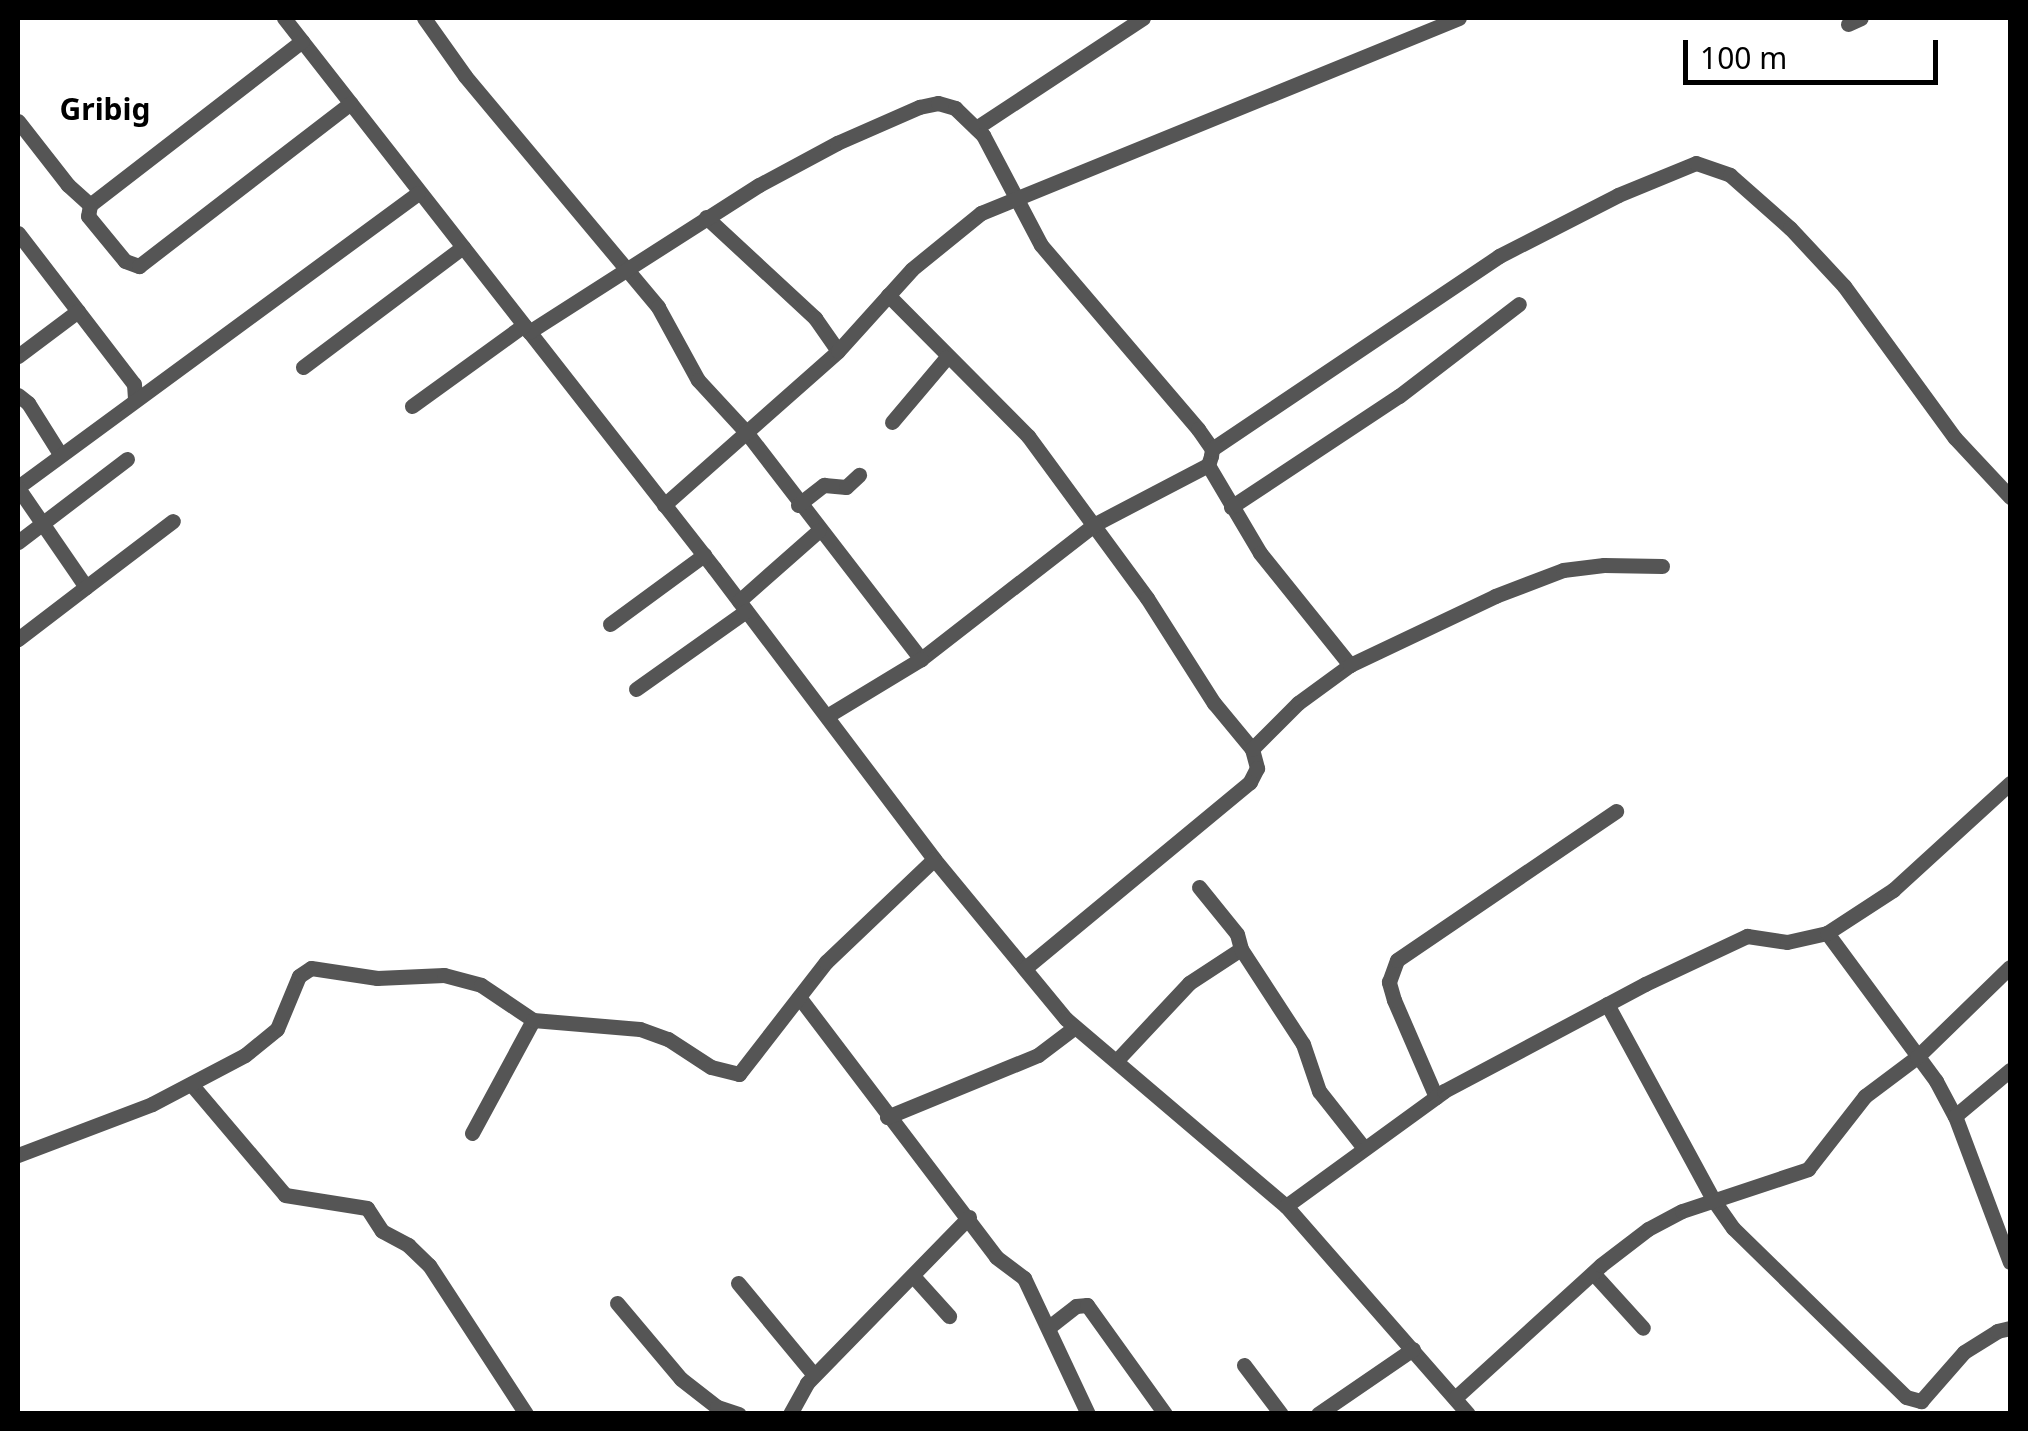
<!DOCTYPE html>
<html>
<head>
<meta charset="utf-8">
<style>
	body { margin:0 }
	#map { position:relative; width:2028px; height:1431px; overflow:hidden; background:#fff; font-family:"Noto Sans",sans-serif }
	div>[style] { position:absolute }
	.minor>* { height:15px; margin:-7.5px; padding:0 7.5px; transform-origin:7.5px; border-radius:7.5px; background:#555 }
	span { translate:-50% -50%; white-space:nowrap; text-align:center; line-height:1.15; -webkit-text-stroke:9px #fff; paint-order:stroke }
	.quarter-label { font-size:30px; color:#000; font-weight:700 }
	.frame { position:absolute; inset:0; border:20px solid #000; pointer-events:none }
	.scale { position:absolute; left:1683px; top:40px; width:255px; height:45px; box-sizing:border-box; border:5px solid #000; border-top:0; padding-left:12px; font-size:30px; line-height:35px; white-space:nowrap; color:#000; -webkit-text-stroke:8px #fff; paint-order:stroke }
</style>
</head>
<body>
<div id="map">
	<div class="minor">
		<div style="left:284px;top:18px;width:698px;rotate:51.98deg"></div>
		<div style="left:714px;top:568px;width:365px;rotate:52.9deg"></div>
		<div style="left:934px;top:859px;width:207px;rotate:50.5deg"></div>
		<div style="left:1066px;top:1019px;width:289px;rotate:40.4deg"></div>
		<div style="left:1286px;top:1206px;width:276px;rotate:48.8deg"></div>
		<div style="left:424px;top:18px;width:71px;rotate:54.7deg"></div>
		<div style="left:465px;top:76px;width:301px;rotate:50.1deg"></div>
		<div style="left:658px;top:307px;width:83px;rotate:61.3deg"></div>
		<div style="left:698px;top:380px;width:71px;rotate:47.3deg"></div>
		<div style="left:746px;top:432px;width:287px;rotate:52.4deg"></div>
		<div style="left:1848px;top:24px;width:14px;rotate:-25deg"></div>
		<div style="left:302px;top:41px;width:268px;rotate:142.3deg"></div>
		<div style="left:90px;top:205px;width:11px;rotate:100deg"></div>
		<div style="left:88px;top:216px;width:58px;rotate:50.6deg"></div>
		<div style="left:125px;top:261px;width:15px;rotate:20deg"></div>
		<div style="left:139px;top:266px;width:267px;rotate:-37.6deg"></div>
		<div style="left:18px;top:121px;width:81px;rotate:52deg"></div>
		<div style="left:68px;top:185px;width:30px;rotate:42deg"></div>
		<div style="left:976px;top:128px;width:200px;rotate:-33.4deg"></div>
		<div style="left:706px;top:217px;width:149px;rotate:42.8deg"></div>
		<div style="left:815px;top:318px;width:40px;rotate:55.1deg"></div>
		<div style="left:18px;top:233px;width:190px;rotate:52.5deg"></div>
		<div style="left:134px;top:384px;width:16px;rotate:86deg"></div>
		<div style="left:888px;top:295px;width:199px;rotate:45.2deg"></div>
		<div style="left:1028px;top:436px;width:201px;rotate:53.7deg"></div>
		<div style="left:1147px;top:598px;width:125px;rotate:57.5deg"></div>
		<div style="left:1214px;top:703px;width:60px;rotate:50.4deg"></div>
		<div style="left:1252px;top:749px;width:20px;rotate:75deg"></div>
		<div style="left:1257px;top:768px;width:16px;rotate:117deg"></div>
		<div style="left:1250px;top:782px;width:292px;rotate:140.4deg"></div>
		<div style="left:529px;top:332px;width:273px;rotate:-32.6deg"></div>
		<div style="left:759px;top:185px;width:89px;rotate:-28.3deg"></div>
		<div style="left:837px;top:143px;width:90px;rotate:-23.7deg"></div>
		<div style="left:919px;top:107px;width:19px;rotate:-12deg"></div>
		<div style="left:938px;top:103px;width:18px;rotate:16deg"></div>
		<div style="left:955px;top:108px;width:39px;rotate:44deg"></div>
		<div style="left:983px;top:135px;width:124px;rotate:62.2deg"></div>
		<div style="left:1041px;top:245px;width:242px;rotate:49.5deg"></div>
		<div style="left:1198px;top:429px;width:24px;rotate:55deg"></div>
		<div style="left:1212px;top:449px;width:7px;rotate:98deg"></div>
		<div style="left:1211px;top:456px;width:9px;rotate:108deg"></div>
		<div style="left:1208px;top:465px;width:127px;rotate:152.4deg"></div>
		<div style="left:1095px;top:524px;width:220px;rotate:142.2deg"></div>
		<div style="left:921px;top:659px;width:110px;rotate:148.8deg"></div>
		<div style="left:18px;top:356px;width:75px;rotate:-36.9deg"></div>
		<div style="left:303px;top:367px;width:200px;rotate:-36.9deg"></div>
		<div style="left:18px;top:395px;width:13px;rotate:39deg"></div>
		<div style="left:28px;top:403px;width:60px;rotate:57.9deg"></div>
		<div style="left:412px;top:406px;width:138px;rotate:-35.9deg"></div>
		<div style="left:892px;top:422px;width:84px;rotate:-49.8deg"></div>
		<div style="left:1212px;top:449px;width:346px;rotate:-33.9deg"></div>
		<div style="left:1499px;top:256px;width:134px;rotate:-27.1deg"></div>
		<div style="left:1618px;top:195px;width:84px;rotate:-22.3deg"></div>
		<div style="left:1696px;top:163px;width:36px;rotate:19deg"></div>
		<div style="left:1730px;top:175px;width:80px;rotate:41.5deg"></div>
		<div style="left:1790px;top:228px;width:79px;rotate:47deg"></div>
		<div style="left:1844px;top:286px;width:188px;rotate:53.9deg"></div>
		<div style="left:1955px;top:438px;width:81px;rotate:47deg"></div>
		<div style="left:1208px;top:465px;width:102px;rotate:59.4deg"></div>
		<div style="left:1260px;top:553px;width:144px;rotate:51.2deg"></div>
		<div style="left:18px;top:487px;width:496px;rotate:-36.3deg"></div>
		<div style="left:18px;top:488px;width:120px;rotate:55.5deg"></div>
		<div style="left:86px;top:587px;width:86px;rotate:142.6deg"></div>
		<div style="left:664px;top:505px;width:232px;rotate:-41.5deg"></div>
		<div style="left:838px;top:351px;width:110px;rotate:-47.9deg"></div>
		<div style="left:912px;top:269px;width:89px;rotate:-39.1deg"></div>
		<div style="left:981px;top:213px;width:516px;rotate:-22.19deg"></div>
		<div style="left:798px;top:505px;width:33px;rotate:-38deg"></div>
		<div style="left:824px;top:485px;width:22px;rotate:5deg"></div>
		<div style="left:846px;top:487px;width:18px;rotate:-43deg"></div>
		<div style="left:1231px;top:507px;width:201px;rotate:-33.5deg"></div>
		<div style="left:1399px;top:396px;width:151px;rotate:-37.5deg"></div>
		<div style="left:18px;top:542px;width:137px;rotate:-37.3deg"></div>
		<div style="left:86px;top:587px;width:109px;rotate:-37.2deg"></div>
		<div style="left:739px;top:601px;width:106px;rotate:-41.5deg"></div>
		<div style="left:610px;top:624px;width:117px;rotate:-36.3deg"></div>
		<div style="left:636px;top:689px;width:135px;rotate:-35.3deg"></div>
		<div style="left:1252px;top:749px;width:65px;rotate:-45deg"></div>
		<div style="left:1298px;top:703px;width:64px;rotate:-36.2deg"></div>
		<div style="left:1350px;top:665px;width:161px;rotate:-25.4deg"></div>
		<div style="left:1495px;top:596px;width:73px;rotate:-20.9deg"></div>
		<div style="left:1563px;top:570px;width:41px;rotate:-7deg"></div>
		<div style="left:1604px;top:565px;width:58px;rotate:1deg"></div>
		<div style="left:1199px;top:887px;width:60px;rotate:51deg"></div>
		<div style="left:1237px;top:934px;width:16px;rotate:75deg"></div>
		<div style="left:1827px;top:933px;width:184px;rotate:53.6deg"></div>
		<div style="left:1936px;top:1081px;width:40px;rotate:62deg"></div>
		<div style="left:1955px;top:1116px;width:156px;rotate:69.4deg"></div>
		<div style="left:799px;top:997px;width:326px;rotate:52.8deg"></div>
		<div style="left:996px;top:1257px;width:35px;rotate:37deg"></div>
		<div style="left:1024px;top:1278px;width:150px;rotate:64.8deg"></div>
		<div style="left:1607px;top:1004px;width:224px;rotate:61.5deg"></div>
		<div style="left:1714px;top:1201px;width:33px;rotate:55deg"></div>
		<div style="left:1733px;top:1228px;width:242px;rotate:44.3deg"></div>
		<div style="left:1906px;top:1397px;width:16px;rotate:15deg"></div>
		<div style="left:1921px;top:1401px;width:65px;rotate:-48.7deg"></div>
		<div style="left:1964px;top:1352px;width:39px;rotate:-32deg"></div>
		<div style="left:1997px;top:1331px;width:13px;rotate:-13deg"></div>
		<div style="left:1118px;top:1059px;width:104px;rotate:-46.9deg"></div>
		<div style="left:1189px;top:983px;width:62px;rotate:-33.2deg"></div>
		<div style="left:1241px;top:949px;width:113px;rotate:56.9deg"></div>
		<div style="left:1303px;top:1044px;width:50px;rotate:71.2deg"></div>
		<div style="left:1319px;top:1091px;width:73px;rotate:51.7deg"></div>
		<div style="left:191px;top:1084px;width:145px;rotate:49.7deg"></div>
		<div style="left:285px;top:1195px;width:83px;rotate:9deg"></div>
		<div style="left:367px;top:1208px;width:27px;rotate:57deg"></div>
		<div style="left:382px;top:1231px;width:30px;rotate:28deg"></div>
		<div style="left:408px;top:1245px;width:29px;rotate:44deg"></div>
		<div style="left:429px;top:1265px;width:178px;rotate:56.9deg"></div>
		<div style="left:1436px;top:1097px;width:106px;rotate:-113.4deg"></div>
		<div style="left:1394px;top:1000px;width:19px;rotate:-106deg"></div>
		<div style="left:1389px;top:982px;width:23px;rotate:-70deg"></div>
		<div style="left:1397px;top:960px;width:265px;rotate:-34.2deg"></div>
		<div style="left:1955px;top:1116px;width:72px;rotate:-39.9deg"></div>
		<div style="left:887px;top:1117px;width:163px;rotate:-22.3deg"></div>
		<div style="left:1038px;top:1055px;width:46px;rotate:-37.1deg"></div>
		<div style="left:472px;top:1133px;width:128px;rotate:-61.6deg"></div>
		<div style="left:18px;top:1155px;width:143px;rotate:-20.8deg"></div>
		<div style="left:152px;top:1104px;width:105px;rotate:-27.8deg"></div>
		<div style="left:245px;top:1055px;width:41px;rotate:-39.1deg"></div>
		<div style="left:277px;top:1029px;width:57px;rotate:-67.5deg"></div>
		<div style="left:299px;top:976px;width:14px;rotate:-34deg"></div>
		<div style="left:311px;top:968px;width:67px;rotate:8.6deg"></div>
		<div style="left:377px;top:978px;width:67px;rotate:-2.6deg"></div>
		<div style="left:444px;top:975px;width:38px;rotate:15deg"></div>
		<div style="left:481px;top:985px;width:63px;rotate:33.9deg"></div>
		<div style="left:533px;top:1020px;width:107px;rotate:4.8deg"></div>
		<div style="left:640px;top:1029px;width:30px;rotate:20deg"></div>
		<div style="left:668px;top:1039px;width:51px;rotate:33.1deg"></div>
		<div style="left:711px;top:1067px;width:29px;rotate:14deg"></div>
		<div style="left:739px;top:1074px;width:142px;rotate:-52.2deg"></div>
		<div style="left:826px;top:962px;width:149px;rotate:-43.6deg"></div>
		<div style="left:1286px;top:1206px;width:195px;rotate:-36deg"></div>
		<div style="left:1444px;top:1091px;width:228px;rotate:-28deg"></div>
		<div style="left:1645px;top:984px;width:113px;rotate:-25.2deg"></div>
		<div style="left:1747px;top:936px;width:40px;rotate:8.5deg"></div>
		<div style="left:1787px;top:942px;width:41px;rotate:-12.7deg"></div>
		<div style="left:1827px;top:933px;width:79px;rotate:-33.1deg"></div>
		<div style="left:1893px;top:890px;width:159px;rotate:-42.4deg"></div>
		<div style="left:1593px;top:1273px;width:74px;rotate:47.7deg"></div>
		<div style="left:913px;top:1276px;width:54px;rotate:48deg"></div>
		<div style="left:738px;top:1283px;width:119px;rotate:50.4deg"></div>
		<div style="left:617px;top:1303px;width:99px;rotate:49.9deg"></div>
		<div style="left:681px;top:1379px;width:46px;rotate:37.9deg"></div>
		<div style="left:717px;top:1407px;width:23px;rotate:18deg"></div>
		<div style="left:1049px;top:1327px;width:34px;rotate:-38deg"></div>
		<div style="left:1076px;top:1306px;width:11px;rotate:-5deg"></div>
		<div style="left:1087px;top:1305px;width:134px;rotate:54.4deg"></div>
		<div style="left:1244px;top:1365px;width:61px;rotate:52.9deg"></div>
		<div style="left:1455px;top:1398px;width:197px;rotate:-42.3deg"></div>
		<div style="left:1601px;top:1265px;width:59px;rotate:-37.5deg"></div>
		<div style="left:1648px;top:1229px;width:38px;rotate:-28deg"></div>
		<div style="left:1682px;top:1211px;width:133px;rotate:-18.4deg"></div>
		<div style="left:1808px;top:1169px;width:93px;rotate:-52deg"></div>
		<div style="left:1865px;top:1096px;width:65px;rotate:-36.9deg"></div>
		<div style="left:1917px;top:1057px;width:129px;rotate:-44.1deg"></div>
		<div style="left:790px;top:1414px;width:35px;rotate:-61deg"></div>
		<div style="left:807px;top:1383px;width:232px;rotate:-45.7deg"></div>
		<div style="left:1318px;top:1414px;width:115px;rotate:-34.4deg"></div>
	</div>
	<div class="quarter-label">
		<span style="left:105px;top:109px">Gribig</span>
	</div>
	<div class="frame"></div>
	<div class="scale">100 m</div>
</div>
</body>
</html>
